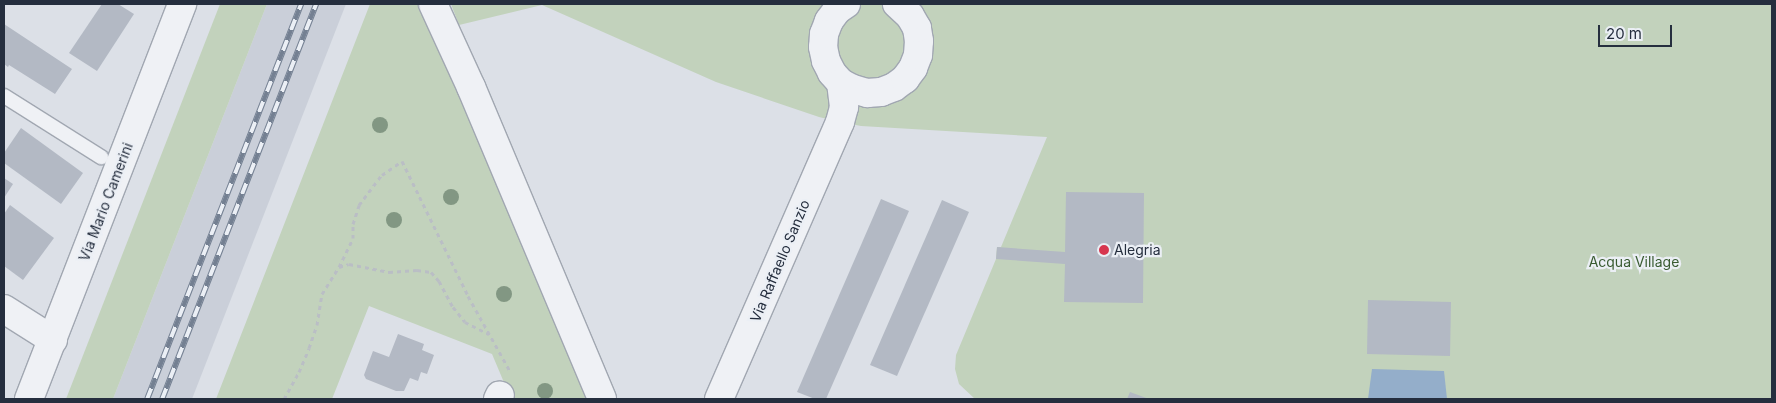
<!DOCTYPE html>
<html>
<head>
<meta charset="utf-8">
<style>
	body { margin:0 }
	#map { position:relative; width:1776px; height:403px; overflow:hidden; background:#dce0e7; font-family:Inter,sans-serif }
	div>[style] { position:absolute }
	.built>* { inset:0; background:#cacfd9 }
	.green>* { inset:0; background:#c2d2bc }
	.water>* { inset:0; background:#94aeca }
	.building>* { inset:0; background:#b3b9c4 }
	.path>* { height:3px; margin-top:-1.5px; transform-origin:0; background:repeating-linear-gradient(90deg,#babec5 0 4px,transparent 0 8px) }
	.roads { filter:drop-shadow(1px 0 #a1a7b1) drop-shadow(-1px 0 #a1a7b1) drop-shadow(0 1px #a1a7b1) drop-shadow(0 -1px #a1a7b1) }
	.service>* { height:14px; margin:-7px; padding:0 7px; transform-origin:7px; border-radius:7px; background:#eff1f5 }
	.minor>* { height:28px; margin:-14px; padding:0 14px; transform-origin:14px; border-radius:14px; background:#eff1f5 }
	.rail>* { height:5.5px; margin-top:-2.75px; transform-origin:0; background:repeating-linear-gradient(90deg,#ebeff5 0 11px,#748092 0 22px); box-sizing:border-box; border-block:1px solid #748092 }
	.trees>* { width:16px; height:16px; margin:-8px; border-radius:50%; background:#829783 }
	.dots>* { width:14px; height:14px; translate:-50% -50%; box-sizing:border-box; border:2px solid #ebeff5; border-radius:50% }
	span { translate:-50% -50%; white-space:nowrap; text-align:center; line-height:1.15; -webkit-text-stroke:4.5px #ebeff5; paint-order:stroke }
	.street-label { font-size:14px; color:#252e3e }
	.poi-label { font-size:14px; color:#252e3e }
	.left { translate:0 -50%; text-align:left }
	.park-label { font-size:14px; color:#395b31 }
	.frame { position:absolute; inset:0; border:5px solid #252e3e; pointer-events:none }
	.scale { position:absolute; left:1598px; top:25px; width:74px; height:22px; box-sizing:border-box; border:2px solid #252e3e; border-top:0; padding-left:6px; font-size:15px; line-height:18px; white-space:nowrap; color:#252e3e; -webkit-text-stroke:4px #ebeff5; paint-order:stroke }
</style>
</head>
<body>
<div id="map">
	<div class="built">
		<div style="clip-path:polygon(267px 4px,346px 4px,192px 399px,113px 399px)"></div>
	</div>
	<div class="green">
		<div style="clip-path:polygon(220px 4px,267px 4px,113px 399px,66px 399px)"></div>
		<div style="clip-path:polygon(370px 4px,419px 4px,589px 399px,511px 399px,492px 354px,369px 306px,332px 399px,216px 399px)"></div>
		<div style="clip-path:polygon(451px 4px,1772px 4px,1772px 399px,975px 399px,959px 384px,955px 369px,956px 355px,996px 259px,997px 247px,1001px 247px,1047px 137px,861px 126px,840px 122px,819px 117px,716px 82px,542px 5px,459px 25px)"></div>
	</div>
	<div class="water">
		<div style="clip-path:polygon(1372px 369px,1444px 371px,1447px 399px,1368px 399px)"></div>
	</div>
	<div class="building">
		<div style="clip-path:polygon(102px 4px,118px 4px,134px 14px,97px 71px,69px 53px)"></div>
		<div style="clip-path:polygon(4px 24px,72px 69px,55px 94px,9px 65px,8px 67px,4px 64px)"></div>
		<div style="clip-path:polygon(21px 128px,83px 173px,61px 204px,4px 163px,4px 153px)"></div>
		<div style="clip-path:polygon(4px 178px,13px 184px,4px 198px)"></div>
		<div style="clip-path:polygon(1066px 192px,1144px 193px,1143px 303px,1064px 302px,1065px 264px,996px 259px,997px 247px,1065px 252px)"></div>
		<div style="clip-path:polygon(881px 199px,909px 211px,826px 399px,815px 399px,797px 392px)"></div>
		<div style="clip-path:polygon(942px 200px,969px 212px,897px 376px,870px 365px)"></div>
		<div style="clip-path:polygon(10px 205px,54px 238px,23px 280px,4px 266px,4px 214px)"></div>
		<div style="clip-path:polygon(1368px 300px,1451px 302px,1450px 356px,1367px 354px)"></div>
		<div style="clip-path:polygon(398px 334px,424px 344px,422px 350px,434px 355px,427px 374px,421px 372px,418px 381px,410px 378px,404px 391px,396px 391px,366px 379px,364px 375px,373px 351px,389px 357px)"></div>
		<div style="clip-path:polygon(1130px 392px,1149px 399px,1127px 399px)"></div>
	</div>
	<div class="path">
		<div style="left:339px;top:267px;width:32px;rotate:-64deg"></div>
		<div style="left:353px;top:238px;width:14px;rotate:-90deg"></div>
		<div style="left:353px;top:224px;width:20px;rotate:-72deg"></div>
		<div style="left:359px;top:205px;width:38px;rotate:-53deg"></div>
		<div style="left:382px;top:175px;width:24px;rotate:-35deg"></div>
		<div style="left:402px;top:161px;width:150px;rotate:63.9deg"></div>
		<div style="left:468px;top:296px;width:86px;rotate:60.8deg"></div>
		<div style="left:284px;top:399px;width:31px;rotate:-61deg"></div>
		<div style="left:299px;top:372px;width:26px;rotate:-67deg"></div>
		<div style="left:309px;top:348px;width:24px;rotate:-71deg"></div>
		<div style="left:317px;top:325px;width:31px;rotate:-81deg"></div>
		<div style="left:322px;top:294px;width:32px;rotate:-58deg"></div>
		<div style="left:339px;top:267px;width:10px;rotate:-17deg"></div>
		<div style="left:349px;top:264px;width:41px;rotate:11.3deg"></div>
		<div style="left:389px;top:272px;width:28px;rotate:-4deg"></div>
		<div style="left:417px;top:270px;width:14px;rotate:8deg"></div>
		<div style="left:431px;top:272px;width:12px;rotate:48deg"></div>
		<div style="left:439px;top:281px;width:30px;rotate:62deg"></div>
		<div style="left:453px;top:307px;width:19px;rotate:51deg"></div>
		<div style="left:465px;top:322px;width:27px;rotate:27deg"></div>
	</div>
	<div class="roads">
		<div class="service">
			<div style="left:4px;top:96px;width:115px;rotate:32.2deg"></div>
		</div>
		<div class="minor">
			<div style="left:433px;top:4px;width:91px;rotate:65.4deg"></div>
			<div style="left:471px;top:87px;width:338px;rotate:67.2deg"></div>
			<div style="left:846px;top:4px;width:11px;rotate:146deg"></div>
			<div style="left:837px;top:10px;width:14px;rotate:126deg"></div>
			<div style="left:829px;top:21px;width:14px;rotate:111deg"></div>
			<div style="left:824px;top:34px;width:13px;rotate:94deg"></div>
			<div style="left:823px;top:47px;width:14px;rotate:78deg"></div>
			<div style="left:826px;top:61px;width:13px;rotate:63deg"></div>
			<div style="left:832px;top:73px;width:13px;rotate:48deg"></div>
			<div style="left:841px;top:83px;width:13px;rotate:27deg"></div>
			<div style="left:853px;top:89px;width:15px;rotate:16deg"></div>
			<div style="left:867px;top:93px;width:14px;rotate:-4deg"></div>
			<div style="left:881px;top:92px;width:14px;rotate:-21deg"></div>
			<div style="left:894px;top:87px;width:14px;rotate:-36deg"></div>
			<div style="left:905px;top:79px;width:14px;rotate:-54deg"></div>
			<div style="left:913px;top:68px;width:14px;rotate:-69deg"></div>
			<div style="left:918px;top:55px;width:14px;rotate:-86deg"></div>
			<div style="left:919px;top:41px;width:13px;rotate:-99deg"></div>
			<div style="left:917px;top:28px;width:14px;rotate:-120deg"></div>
			<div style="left:910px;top:16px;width:18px;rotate:-137deg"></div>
			<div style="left:4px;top:309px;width:58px;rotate:32.3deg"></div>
			<div style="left:29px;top:399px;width:424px;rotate:-68.8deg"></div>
			<div style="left:498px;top:399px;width:4px;rotate:-63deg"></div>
			<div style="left:719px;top:399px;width:302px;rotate:-66.4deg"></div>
			<div style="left:840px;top:122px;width:16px;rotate:-75deg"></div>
			<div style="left:844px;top:107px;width:24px;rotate:-97deg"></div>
		</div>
	</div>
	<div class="rail">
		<div style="left:147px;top:399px;width:424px;rotate:-68.7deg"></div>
		<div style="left:162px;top:399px;width:424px;rotate:-68.7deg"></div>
	</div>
	<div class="trees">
		<div style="left:380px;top:125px"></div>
		<div style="left:451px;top:197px"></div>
		<div style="left:394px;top:220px"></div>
		<div style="left:504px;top:294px"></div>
		<div style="left:545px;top:391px"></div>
	</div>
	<div class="dots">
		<div style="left:1104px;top:250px;background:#d7364f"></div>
	</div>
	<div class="street-label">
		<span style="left:106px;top:202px;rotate:-69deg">Via Mario Camerini</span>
		<span style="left:780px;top:261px;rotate:-67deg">Via Raffaello Sanzio</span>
	</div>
	<div class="poi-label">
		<span class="left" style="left:1114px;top:250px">Alegria</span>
	</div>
	<div class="park-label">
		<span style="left:1634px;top:262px">Acqua Village</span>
	</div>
	<div class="frame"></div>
	<div class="scale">20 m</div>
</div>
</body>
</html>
